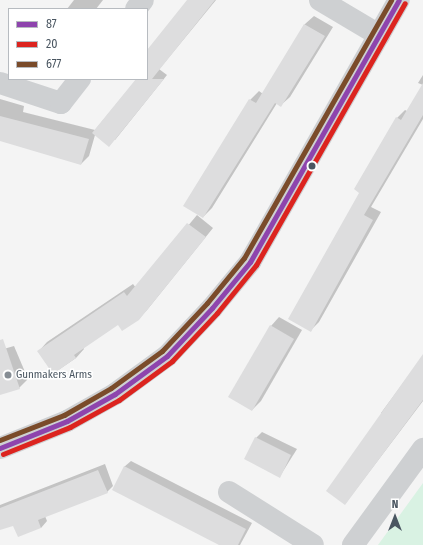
<!DOCTYPE html>
<html>
<head>
<meta charset="utf-8">
<style>
	body { margin:0 }
	#map { position:relative; width:423px; height:545px; overflow:hidden; background:#f4f4f4; font-family:"Fira Sans Condensed",sans-serif }
	div>[style] { position:absolute }
	.green>* { inset:0; background:#d9f2e3 }
	.shadow>* { inset:0; background:#0003 }
	.building>* { inset:0; background:#ddddde }
	.minor>* { height:22px; margin:-11px; padding:0 11px; transform-origin:11px; border-radius:11px; background:#ced0d2 }
	.bus-1>* { height:5px; margin:-2.5px; padding:0 2.5px; transform-origin:2.5px; border-radius:2.5px; background:#8e44ad }
	.bus-2>* { height:5px; margin:-2.5px; padding:0 2.5px; transform-origin:2.5px; border-radius:2.5px; background:#dc241f }
	.bus-3>* { height:5px; margin:-2.5px; padding:0 2.5px; transform-origin:2.5px; border-radius:2.5px; background:#7a4b2a }
	.dots>* { width:11px; height:11px; translate:-50% -50%; box-sizing:border-box; border:2px solid #fff; border-radius:50% }
	span { translate:-50% -50%; white-space:nowrap; text-align:center; line-height:1.15; -webkit-text-stroke:3px #fff; paint-order:stroke }
	.poi-label { font-size:11px; color:#4a5661 }
	.left { translate:0 -50%; text-align:left }
	.legend { position:absolute; left:8px; top:8px; width:140px; height:72px; box-sizing:border-box; background:#fff; border:1px solid #b7bbc0; margin:0; padding:5px 7px; list-style:none; font-size:12px; color:#4a5661 }
	.legend li { display:flex; align-items:center; gap:8px; height:20px }
	.legend b { width:20px; border:1px solid #b7bbc0 }
	.north { position:absolute; left:375px; top:497px; width:40px; height:40px; -webkit-text-stroke:3px #fff; paint-order:stroke; rotate:0deg; font-size:11px; font-weight:700; line-height:16px; text-align:center; color:#4a5661 }
	.north::after { content:''; display:block; margin:auto; width:14px; height:18px; background:#4a5661; clip-path:polygon(50% 0,100% 100%,50% 72%,0 100%) }
</style>
</head>
<body>
<div id="map">
	<div class="green">
		<div style="clip-path:polygon(423px 483px,423px 545px,378px 545px)"></div>
	</div>
	<div class="shadow">
		<div style="clip-path:polygon(74px 0,103px 0,96px 9px,67px 9px)"></div>
		<div style="clip-path:polygon(188px 0,216px 0,161px 67px,147px 56px,147px 52px)"></div>
		<div style="clip-path:polygon(314px 16px,333px 27px,290px 97px,281px 105px,277px 103px,212px 208px,203px 217px,250px 100px,259px 91px,263px 94px,305px 24px)"></div>
		<div style="clip-path:polygon(151px 63px,167px 75px,115px 140px,95px 135px,89px 156px,81px 164px,0 140px,0 99px,24px 106px,23px 112px,95px 130px,137px 79px,147px 79px,147px 67px)"></div>
		<div style="clip-path:polygon(423px 75px,423px 119px,371px 207px,381px 212px,319px 322px,311px 330px,360px 192px,355px 189px,397px 118px,405px 110px,407px 111px,423px 85px,418px 83px)"></div>
		<div style="clip-path:polygon(197px 215px,213px 228px,147px 310px,138px 319px,118px 323px,83px 347px,84px 349px,76px 358px,54px 373px,39px 351px,47px 342px,133px 284px,136px 288px)"></div>
		<div style="clip-path:polygon(279px 317px,302px 330px,261px 401px,252px 410px,271px 326px)"></div>
		<div style="clip-path:polygon(14px 346px,28px 379px,19px 388px,0 394px,0 350px)"></div>
		<div style="clip-path:polygon(423px 356px,423px 401px,345px 504px,383px 414px,381px 413px)"></div>
		<div style="clip-path:polygon(262px 432px,297px 449px,280px 476px,256px 438px)"></div>
		<div style="clip-path:polygon(131px 461px,252px 523px,240px 545px,221px 545px,124px 467px)"></div>
		<div style="clip-path:polygon(105px 464px,113px 486px,107px 492px,45px 516px,47px 521px,41px 528px,14px 524px,0 529px,0 505px)"></div>
	</div>
	<div class="building">
		<div style="clip-path:polygon(187px 0,215px 0,152px 79px,164px 79px,109px 147px,92px 133px,136px 79px,147px 79px,147px 50px)"></div>
		<div style="clip-path:polygon(304px 24px,325px 36px,281px 107px,275px 103px,203px 218px,183px 206px,249px 99px,256px 103px)"></div>
		<div style="clip-path:polygon(423px 83px,423px 115px,364px 215px,373px 220px,311px 332px,288px 319px,359px 193px,354px 189px,396px 117px,401px 120px)"></div>
		<div style="clip-path:polygon(0 116px,89px 139px,81px 165px,0 141px)"></div>
		<div style="clip-path:polygon(187px 223px,206px 237px,139px 320px,122px 331px,118px 325px,74px 355px,76px 358px,53px 374px,37px 351px,124px 292px,127px 296px)"></div>
		<div style="clip-path:polygon(270px 325px,294px 339px,252px 411px,228px 397px)"></div>
		<div style="clip-path:polygon(3px 339px,20px 389px,0 395px,0 340px)"></div>
		<div style="clip-path:polygon(423px 354px,423px 400px,345px 505px,326px 491px)"></div>
		<div style="clip-path:polygon(255px 437px,291px 455px,280px 478px,244px 459px)"></div>
		<div style="clip-path:polygon(124px 466px,246px 529px,238px 545px,219px 545px,112px 490px)"></div>
		<div style="clip-path:polygon(98px 470px,108px 493px,38px 520px,41px 528px,18px 537px,13px 526px,0 530px,0 508px)"></div>
	</div>
	<div class="minor">
		<div style="left:320px;top:0;width:69px;rotate:30.7deg"></div>
		<div style="left:136px;top:9px;width:11px;rotate:-52deg"></div>
		<div style="left:0;top:83px;width:64px;rotate:18.2deg"></div>
		<div style="left:61px;top:103px;width:31px;rotate:-52deg"></div>
		<div style="left:0;top:448px;width:72px;rotate:-21.9deg"></div>
		<div style="left:67px;top:421px;width:55px;rotate:-29.4deg"></div>
		<div style="left:115px;top:394px;width:64px;rotate:-36.2deg"></div>
		<div style="left:167px;top:356px;width:66px;rotate:-46.8deg"></div>
		<div style="left:212px;top:308px;width:60px;rotate:-50.4deg"></div>
		<div style="left:250px;top:262px;width:301px;rotate:-60.4deg"></div>
		<div style="left:229px;top:492px;width:99px;rotate:32.2deg"></div>
		<div style="left:353px;top:545px;width:119px;rotate:-53.9deg"></div>
	</div>
	<div class="bus-1">
		<div style="left:0;top:448px;width:72px;rotate:-21.9deg"></div>
		<div style="left:67px;top:421px;width:55px;rotate:-29.4deg"></div>
		<div style="left:115px;top:394px;width:64px;rotate:-36.2deg"></div>
		<div style="left:167px;top:356px;width:66px;rotate:-46.8deg"></div>
		<div style="left:212px;top:308px;width:60px;rotate:-50.4deg"></div>
		<div style="left:250px;top:262px;width:301px;rotate:-60.4deg"></div>
	</div>
	<div class="bus-2">
		<div style="left:3px;top:454px;width:72px;rotate:-21.9deg"></div>
		<div style="left:70px;top:427px;width:56px;rotate:-28.9deg"></div>
		<div style="left:119px;top:400px;width:66px;rotate:-36.3deg"></div>
		<div style="left:172px;top:361px;width:66px;rotate:-46.8deg"></div>
		<div style="left:217px;top:313px;width:62px;rotate:-50.9deg"></div>
		<div style="left:256px;top:265px;width:301px;rotate:-60.4deg"></div>
	</div>
	<div class="bus-3">
		<div style="left:0;top:440px;width:69px;rotate:-21.3deg"></div>
		<div style="left:64px;top:415px;width:54px;rotate:-29.9deg"></div>
		<div style="left:111px;top:388px;width:63px;rotate:-36deg"></div>
		<div style="left:162px;top:351px;width:66px;rotate:-46.8deg"></div>
		<div style="left:207px;top:303px;width:58px;rotate:-50.6deg"></div>
		<div style="left:244px;top:258px;width:297px;rotate:-60.3deg"></div>
	</div>
	<div class="dots">
		<div style="left:312px;top:166px;background:#4a5661"></div>
		<div style="left:8px;top:375px;background:#868d94"></div>
	</div>
	<div class="poi-label">
		<span class="left" style="left:16px;top:375px">Gunmakers Arms</span>
	</div>
	<ul class="legend">
	<li><b style="height:5px;background:#8e44ad"></b>87</li>
	<li><b style="height:5px;background:#dc241f"></b>20</li>
	<li><b style="height:5px;background:#7a4b2a"></b>677</li>
	</ul>
	<div class="north">N</div>
</div>
</body>
</html>
